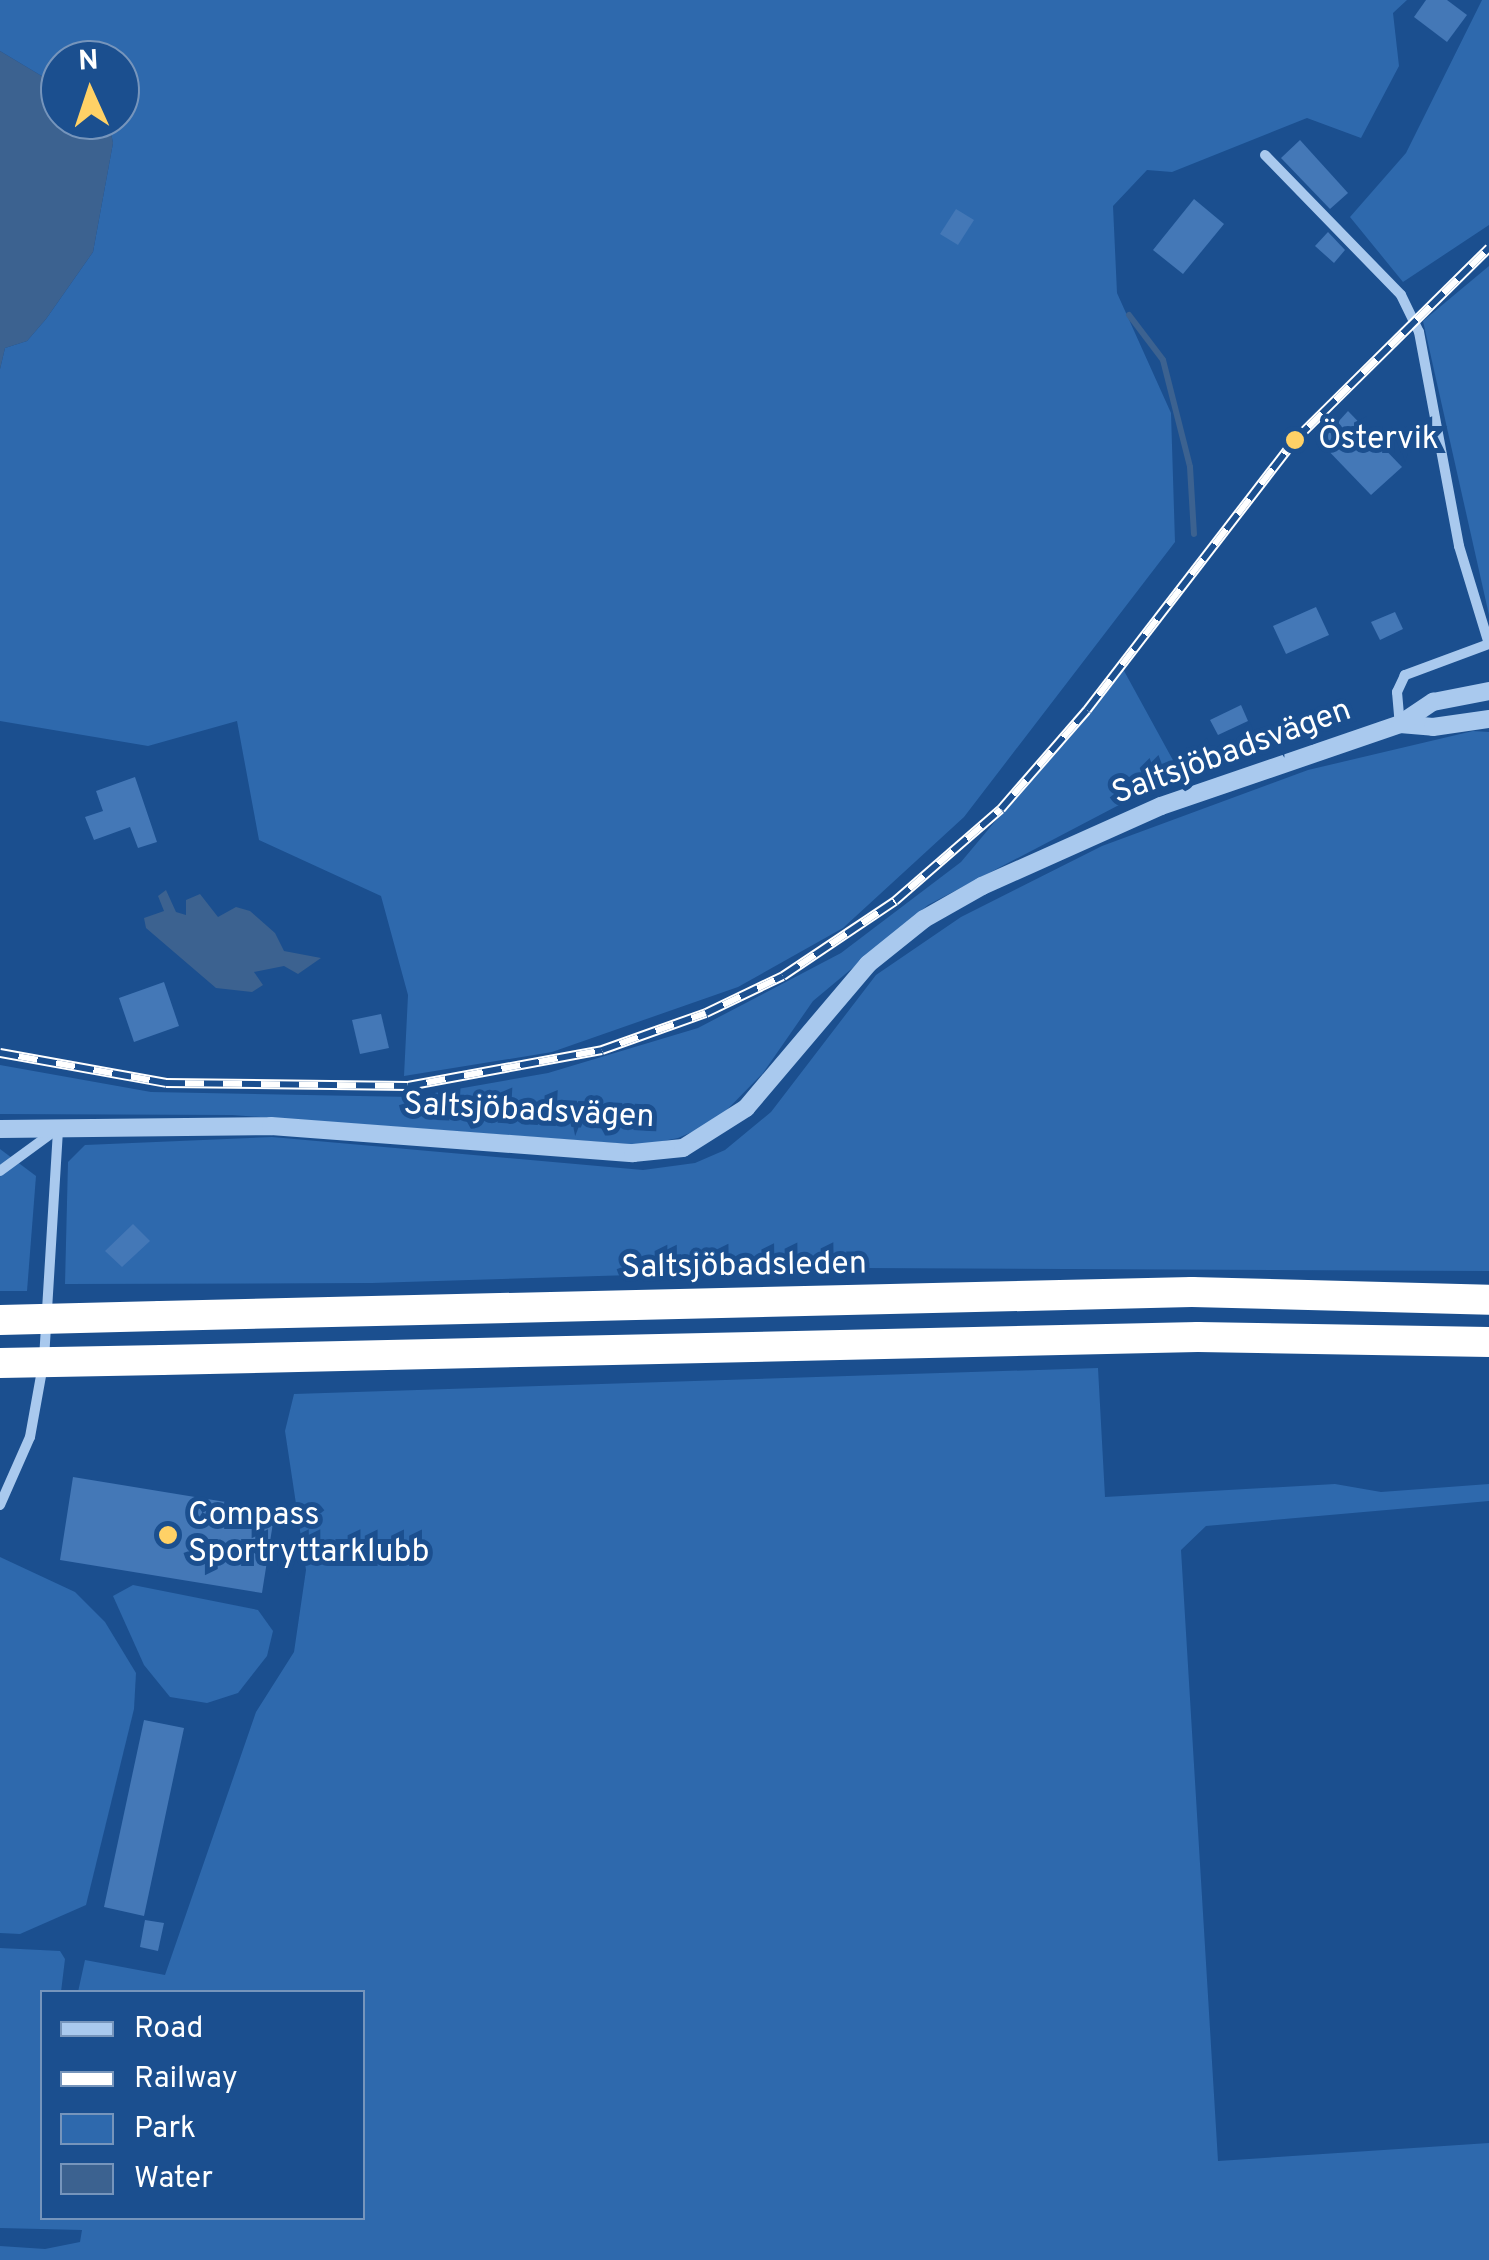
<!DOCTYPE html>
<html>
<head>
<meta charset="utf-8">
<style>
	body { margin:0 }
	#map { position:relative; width:1489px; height:2260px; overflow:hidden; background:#1b4f8f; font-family:Overpass,sans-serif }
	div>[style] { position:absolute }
	.green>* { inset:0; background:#2e69ad }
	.water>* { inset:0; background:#3c6290 }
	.stream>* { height:6px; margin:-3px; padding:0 3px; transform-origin:3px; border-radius:3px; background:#3c6290 }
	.building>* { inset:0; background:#4478b7 }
	.minor>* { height:10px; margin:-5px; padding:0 5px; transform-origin:5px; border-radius:5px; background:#a9c9ee }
	.tertiary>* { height:18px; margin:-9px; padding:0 9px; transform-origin:9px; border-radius:9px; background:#a9c9ee }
	.motorway>* { height:30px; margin:-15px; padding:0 15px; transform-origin:15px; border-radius:15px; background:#fff }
	.rail>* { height:10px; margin-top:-5px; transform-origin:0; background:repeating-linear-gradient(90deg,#1b4f8f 0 19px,#fff 0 38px); box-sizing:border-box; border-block:2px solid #fff }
	.motorway-bridge>* { height:30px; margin:-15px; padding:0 15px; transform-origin:15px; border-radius:15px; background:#fff }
	.dots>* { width:28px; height:28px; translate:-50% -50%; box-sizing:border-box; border:5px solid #1b4f8f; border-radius:50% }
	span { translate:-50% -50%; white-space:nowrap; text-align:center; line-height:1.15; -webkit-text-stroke:10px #1b4f8f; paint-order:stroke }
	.poi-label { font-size:32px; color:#fff }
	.left { translate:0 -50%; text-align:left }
	.street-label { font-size:32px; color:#fff }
	.legend { position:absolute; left:40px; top:1990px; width:325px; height:230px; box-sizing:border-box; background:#1b4f8f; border:2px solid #7695bc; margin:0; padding:12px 18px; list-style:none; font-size:30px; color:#fff }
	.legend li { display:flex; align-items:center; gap:20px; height:50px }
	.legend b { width:50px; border:2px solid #7695bc }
	.north { position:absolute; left:40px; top:40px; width:100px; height:100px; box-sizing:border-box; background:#1b4f8f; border:2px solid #7695bc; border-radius:50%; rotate:357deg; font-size:28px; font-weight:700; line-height:40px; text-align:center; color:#fff }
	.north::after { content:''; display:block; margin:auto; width:35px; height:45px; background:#ffd166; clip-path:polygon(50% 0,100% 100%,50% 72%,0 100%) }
</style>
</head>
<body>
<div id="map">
	<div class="green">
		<div style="clip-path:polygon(0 0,1407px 0,1393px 13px,1399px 66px,1361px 138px,1307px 118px,1172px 172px,1147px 170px,1113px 206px,1117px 293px,1171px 413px,1175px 542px,964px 817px,843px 928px,738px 987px,552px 1052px,404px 1076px,408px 995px,381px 896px,259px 840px,237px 721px,148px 746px,0 721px,0 369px,5px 348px,27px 341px,46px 319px,93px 252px,113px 143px,110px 128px,99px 120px,120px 120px,120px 60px,60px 60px,60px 87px,0 51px)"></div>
		<div style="clip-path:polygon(1482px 0,1489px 0,1489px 225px,1403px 282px,1350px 217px,1406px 153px)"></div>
		<div style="clip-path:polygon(1489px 266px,1489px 615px,1423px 321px)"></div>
		<div style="clip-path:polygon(1123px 669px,1180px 773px,928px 905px,813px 1001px,763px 1073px,715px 1122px,678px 1138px,643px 1145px,232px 1115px,0 1114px,0 1065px,151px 1092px,412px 1097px,548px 1073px,698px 1028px,841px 953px,961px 862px)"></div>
		<div style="clip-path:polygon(1473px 731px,1489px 732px,1489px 1271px,863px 1268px,372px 1283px,65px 1284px,68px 1162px,85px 1145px,272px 1137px,643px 1170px,695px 1163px,725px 1150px,771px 1112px,876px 975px,961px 917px,1102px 846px,1308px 770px)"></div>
		<div style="clip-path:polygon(0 1149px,36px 1176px,27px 1291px,0 1291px)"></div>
		<div style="clip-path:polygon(1098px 1368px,1105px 1497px,1335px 1484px,1381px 1492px,1489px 1484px,1489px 1501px,1206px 1526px,1181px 1550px,1218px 2161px,1489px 2143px,1489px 2260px,0 2260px,0 2246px,45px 2249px,80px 2242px,82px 2230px,0 2228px,0 1948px,60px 1951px,65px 1959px,61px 1992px,42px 1992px,42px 2218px,362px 2218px,362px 1992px,78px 1992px,85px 1960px,165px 1975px,256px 1712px,294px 1652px,306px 1570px,285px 1431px,294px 1394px)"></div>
		<div style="clip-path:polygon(0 1557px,75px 1592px,105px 1622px,136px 1673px,134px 1709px,86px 1905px,20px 1934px,0 1933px)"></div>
		<div style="clip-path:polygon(133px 1585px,258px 1610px,273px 1631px,267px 1656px,238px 1693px,207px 1703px,170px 1697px,144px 1665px,113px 1596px)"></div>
	</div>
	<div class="water">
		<div style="clip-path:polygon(0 51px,60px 87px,60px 120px,99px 120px,110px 128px,113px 143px,93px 252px,46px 319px,27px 341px,5px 348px,0 369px)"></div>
		<div style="clip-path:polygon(166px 890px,176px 912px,186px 915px,186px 900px,200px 894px,218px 917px,236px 907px,250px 911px,275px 933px,284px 951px,321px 958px,298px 974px,284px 966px,254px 972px,263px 985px,252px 992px,216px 988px,146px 928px,144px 918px,164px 911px,158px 896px)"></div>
	</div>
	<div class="stream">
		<div style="left:1129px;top:315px;width:56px;rotate:52.9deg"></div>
		<div style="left:1163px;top:360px;width:110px;rotate:75.8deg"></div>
		<div style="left:1190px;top:467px;width:67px;rotate:86.6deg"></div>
	</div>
	<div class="building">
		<div style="clip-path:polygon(1426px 0,1447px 0,1467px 15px,1447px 42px,1414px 17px)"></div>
		<div style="clip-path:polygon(1300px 140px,1348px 193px,1330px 209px,1281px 158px)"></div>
		<div style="clip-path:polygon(1194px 199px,1224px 224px,1183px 274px,1153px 250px)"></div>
		<div style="clip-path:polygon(956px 209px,974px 220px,958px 245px,940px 234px)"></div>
		<div style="clip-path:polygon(1328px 232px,1345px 250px,1334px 263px,1315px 246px)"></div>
		<div style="clip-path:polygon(1348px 411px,1402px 467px,1371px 495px,1320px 442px)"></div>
		<div style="clip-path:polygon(1316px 607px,1329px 635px,1286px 654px,1273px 626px)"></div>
		<div style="clip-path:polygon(1395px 612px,1403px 629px,1380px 640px,1371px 622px)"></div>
		<div style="clip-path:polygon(1241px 705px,1248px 721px,1218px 735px,1210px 720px)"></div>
		<div style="clip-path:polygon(135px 777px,157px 842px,138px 848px,130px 827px,94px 840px,85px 817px,103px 811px,96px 791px)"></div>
		<div style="clip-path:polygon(164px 982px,179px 1026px,134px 1042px,119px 998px)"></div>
		<div style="clip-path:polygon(381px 1014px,389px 1048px,360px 1054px,352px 1020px)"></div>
		<div style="clip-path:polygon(133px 1224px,150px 1241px,122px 1267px,105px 1251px)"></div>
		<div style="clip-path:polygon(73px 1477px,275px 1510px,262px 1593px,60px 1560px)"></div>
		<div style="clip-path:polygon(144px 1720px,184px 1728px,144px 1916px,104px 1907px)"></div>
		<div style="clip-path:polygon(145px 1920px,164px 1923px,158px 1951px,140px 1947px)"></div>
	</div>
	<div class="minor">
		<div style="left:1265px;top:155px;width:195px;rotate:45.8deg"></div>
		<div style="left:1401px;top:295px;width:41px;rotate:64.1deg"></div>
		<div style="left:1419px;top:332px;width:218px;rotate:79.4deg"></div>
		<div style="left:1459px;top:546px;width:102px;rotate:73deg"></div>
		<div style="left:1489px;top:644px;width:90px;rotate:159.7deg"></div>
		<div style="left:1405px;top:675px;width:19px;rotate:115deg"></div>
		<div style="left:1397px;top:692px;width:32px;rotate:85deg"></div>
		<div style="left:0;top:1171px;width:69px;rotate:-36.2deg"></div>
		<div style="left:0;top:1505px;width:74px;rotate:-66.2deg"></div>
		<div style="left:30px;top:1437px;width:79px;rotate:-79.8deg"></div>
		<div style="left:44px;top:1359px;width:231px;rotate:-86.5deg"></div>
	</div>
	<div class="tertiary">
		<div style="left:1400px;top:724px;width:33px;rotate:5deg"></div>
		<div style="left:1433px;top:727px;width:57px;rotate:-8.1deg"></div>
		<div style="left:0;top:1129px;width:271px;rotate:-0.6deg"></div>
		<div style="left:271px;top:1126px;width:363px;rotate:4.3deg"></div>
		<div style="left:633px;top:1153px;width:50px;rotate:-5.7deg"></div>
		<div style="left:683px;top:1148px;width:75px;rotate:-32.4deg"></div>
		<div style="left:746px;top:1108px;width:189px;rotate:-49.7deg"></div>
		<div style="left:868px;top:964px;width:72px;rotate:-38.8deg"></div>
		<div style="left:924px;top:919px;width:67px;rotate:-29.6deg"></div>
		<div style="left:982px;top:886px;width:196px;rotate:-24.1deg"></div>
		<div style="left:1161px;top:806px;width:253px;rotate:-18.9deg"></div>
		<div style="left:1400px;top:724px;width:40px;rotate:-34deg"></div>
		<div style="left:1433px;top:702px;width:57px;rotate:-11.1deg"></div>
	</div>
	<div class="motorway">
		<div style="left:160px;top:1316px;width:1032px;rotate:-1.33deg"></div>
		<div style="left:1192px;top:1292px;width:297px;rotate:1.5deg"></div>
		<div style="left:162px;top:1360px;width:1036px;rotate:-1.27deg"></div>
		<div style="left:1198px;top:1337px;width:291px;rotate:1deg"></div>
	</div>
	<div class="rail">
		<div style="left:0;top:1053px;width:169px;rotate:10.2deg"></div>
		<div style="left:166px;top:1083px;width:242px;rotate:0.7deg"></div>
		<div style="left:408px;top:1086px;width:197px;rotate:-10.5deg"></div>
		<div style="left:602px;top:1050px;width:110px;rotate:-19.6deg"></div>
		<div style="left:706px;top:1013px;width:85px;rotate:-25.7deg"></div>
		<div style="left:783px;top:976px;width:135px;rotate:-33.8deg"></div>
		<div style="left:895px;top:901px;width:140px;rotate:-41deg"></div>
		<div style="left:1001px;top:809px;width:131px;rotate:-49deg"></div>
		<div style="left:1087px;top:710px;width:341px;rotate:-52.4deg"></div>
		<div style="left:1295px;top:440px;width:273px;rotate:-44.7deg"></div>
	</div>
	<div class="motorway-bridge">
		<div style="left:0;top:1320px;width:160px;rotate:-1.4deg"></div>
		<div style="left:0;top:1363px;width:162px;rotate:-1.1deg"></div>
	</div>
	<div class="dots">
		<div style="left:1295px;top:440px;background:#ffd166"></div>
		<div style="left:168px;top:1535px;background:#ffd166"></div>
	</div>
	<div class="poi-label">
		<span class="left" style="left:1318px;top:440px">Östervik</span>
		<span class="left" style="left:188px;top:1535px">Compass<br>Sportryttarklubb</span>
	</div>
	<div class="street-label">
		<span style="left:1232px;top:753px;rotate:-20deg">Saltsjöbadsvägen</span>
		<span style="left:529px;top:1112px;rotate:3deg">Saltsjöbadsvägen</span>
		<span style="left:744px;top:1267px;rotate:-1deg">Saltsjöbadsleden</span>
	</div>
	<ul class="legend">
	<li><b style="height:12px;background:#a9c9ee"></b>Road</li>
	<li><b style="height:12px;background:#fff"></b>Railway</li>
	<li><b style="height:28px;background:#2e69ad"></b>Park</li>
	<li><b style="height:28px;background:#3c6290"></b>Water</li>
	</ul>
	<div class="north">N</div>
</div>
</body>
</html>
